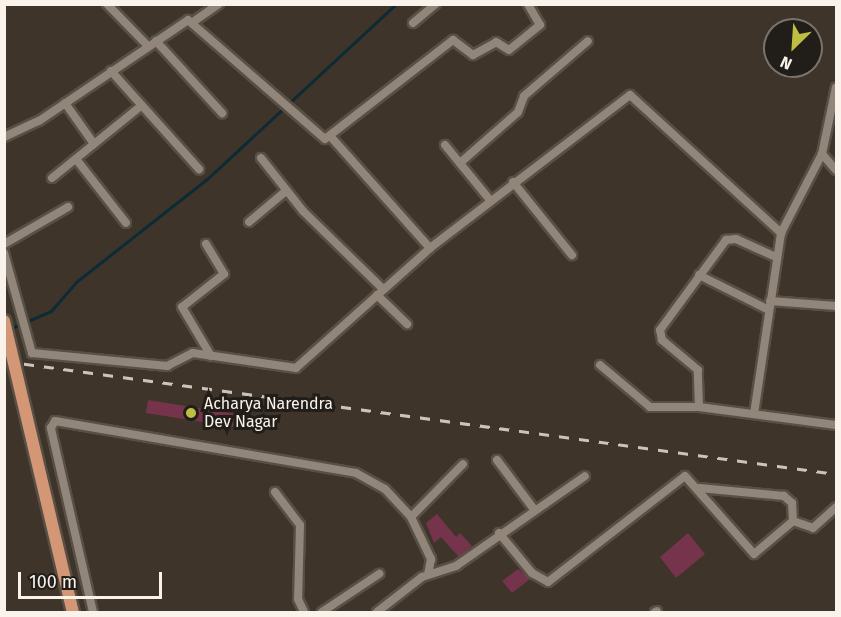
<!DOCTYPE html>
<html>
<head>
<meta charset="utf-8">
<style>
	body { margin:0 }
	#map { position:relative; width:841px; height:617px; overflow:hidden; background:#3e3429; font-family:"Fira Sans",sans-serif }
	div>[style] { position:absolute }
	.stream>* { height:3px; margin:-1.5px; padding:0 1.5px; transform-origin:1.5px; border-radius:1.5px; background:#0d2b34 }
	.building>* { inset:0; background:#75344c }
	.roads { filter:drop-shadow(2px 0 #585046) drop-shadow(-2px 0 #585046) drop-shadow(0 2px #585046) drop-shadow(0 -2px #585046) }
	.street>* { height:8px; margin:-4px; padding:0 4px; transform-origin:4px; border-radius:4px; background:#92867a }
	.rail>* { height:3px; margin-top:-1.5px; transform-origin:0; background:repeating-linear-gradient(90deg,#ccc4bc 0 10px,transparent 0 20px) }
	.bridges { filter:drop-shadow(2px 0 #585046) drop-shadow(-2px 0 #585046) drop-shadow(0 2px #585046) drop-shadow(0 -2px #585046) }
	.primary-bridge>* { height:12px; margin:-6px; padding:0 6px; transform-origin:6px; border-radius:6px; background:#d39775 }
	.dots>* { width:16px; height:16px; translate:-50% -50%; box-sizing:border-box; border:3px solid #211d18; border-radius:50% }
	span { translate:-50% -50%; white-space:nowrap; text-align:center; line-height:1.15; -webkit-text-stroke:6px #211d18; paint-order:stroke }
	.poi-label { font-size:16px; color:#faf3ec }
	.left { translate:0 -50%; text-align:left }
	.frame { position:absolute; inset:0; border:6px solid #faf3ec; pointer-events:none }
	.north { position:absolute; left:763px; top:18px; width:60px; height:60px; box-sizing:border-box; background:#211d18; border:2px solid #78736d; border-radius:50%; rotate:205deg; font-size:16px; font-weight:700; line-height:24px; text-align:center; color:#faf3ec }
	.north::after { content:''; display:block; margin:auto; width:21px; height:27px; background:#bebf42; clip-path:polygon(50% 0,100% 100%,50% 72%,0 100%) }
	.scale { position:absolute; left:18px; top:572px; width:144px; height:27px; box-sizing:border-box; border:3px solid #faf3ec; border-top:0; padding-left:8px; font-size:18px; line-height:21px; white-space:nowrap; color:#faf3ec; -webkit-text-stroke:4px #211d18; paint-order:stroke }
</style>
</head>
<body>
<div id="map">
	<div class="stream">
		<div style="left:9px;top:329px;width:46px;rotate:-23.2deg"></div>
		<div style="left:51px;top:311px;width:38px;rotate:-49deg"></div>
		<div style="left:76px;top:282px;width:167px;rotate:-38.2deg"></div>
		<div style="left:207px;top:179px;width:258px;rotate:-42.8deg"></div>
	</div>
	<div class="building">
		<div style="clip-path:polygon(148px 400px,236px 414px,234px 427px,146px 413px)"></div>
		<div style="clip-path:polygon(437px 514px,456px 537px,460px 533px,472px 546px,459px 557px,441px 537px,434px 543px,426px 523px)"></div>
		<div style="clip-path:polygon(688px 533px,705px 554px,676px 578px,660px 557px)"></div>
		<div style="clip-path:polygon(518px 569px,530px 579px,512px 593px,502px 581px)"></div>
	</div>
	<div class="roads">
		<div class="street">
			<div style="left:107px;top:4px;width:59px;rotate:45.7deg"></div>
			<div style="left:193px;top:22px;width:32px;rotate:-35deg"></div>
			<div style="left:413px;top:23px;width:30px;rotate:-40deg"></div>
			<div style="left:156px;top:41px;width:98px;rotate:47.5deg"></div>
			<div style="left:111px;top:71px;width:132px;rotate:48.1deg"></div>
			<div style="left:65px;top:103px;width:50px;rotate:54.7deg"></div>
			<div style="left:4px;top:137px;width:38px;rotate:-25deg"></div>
			<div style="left:39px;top:121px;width:180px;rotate:-34.1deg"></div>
			<div style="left:188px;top:20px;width:181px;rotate:41deg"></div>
			<div style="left:325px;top:139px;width:162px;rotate:-37.7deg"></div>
			<div style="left:453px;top:40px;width:25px;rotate:37deg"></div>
			<div style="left:473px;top:55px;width:26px;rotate:-29deg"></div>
			<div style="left:496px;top:42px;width:15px;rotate:32deg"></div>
			<div style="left:509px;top:50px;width:40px;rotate:-39deg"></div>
			<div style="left:540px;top:25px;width:24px;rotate:-120deg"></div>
			<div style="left:331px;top:137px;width:149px;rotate:48.3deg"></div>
			<div style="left:445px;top:145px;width:71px;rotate:50.7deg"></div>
			<div style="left:822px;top:154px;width:21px;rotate:49deg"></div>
			<div style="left:261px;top:158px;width:68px;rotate:51.6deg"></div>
			<div style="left:303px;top:211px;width:112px;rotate:44.3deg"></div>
			<div style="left:76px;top:159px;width:81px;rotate:52deg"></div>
			<div style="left:460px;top:163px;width:77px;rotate:-41.3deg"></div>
			<div style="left:518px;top:112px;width:17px;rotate:-69deg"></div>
			<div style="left:524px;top:96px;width:84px;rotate:-40.7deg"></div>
			<div style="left:52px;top:178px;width:114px;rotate:-39deg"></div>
			<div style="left:513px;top:182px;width:94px;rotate:51.1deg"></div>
			<div style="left:249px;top:222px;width:48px;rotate:-40deg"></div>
			<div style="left:4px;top:244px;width:74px;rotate:-30deg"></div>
			<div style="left:206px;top:244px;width:35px;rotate:59deg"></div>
			<div style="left:224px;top:274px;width:53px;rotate:141.8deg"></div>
			<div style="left:182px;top:307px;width:57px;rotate:59.4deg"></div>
			<div style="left:4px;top:253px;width:104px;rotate:74.4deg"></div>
			<div style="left:32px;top:353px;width:136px;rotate:5.5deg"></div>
			<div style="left:167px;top:366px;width:29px;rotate:-27deg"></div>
			<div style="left:193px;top:353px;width:104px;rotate:8.3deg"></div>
			<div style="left:296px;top:368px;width:180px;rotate:-41.8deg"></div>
			<div style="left:430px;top:248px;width:252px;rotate:-37.4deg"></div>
			<div style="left:630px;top:95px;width:205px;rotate:42.4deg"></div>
			<div style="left:699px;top:275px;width:78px;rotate:26.6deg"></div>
			<div style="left:377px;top:295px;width:42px;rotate:44deg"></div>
			<div style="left:770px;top:301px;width:66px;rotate:4.3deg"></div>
			<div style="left:600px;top:365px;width:65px;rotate:40deg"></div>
			<div style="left:650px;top:407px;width:49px"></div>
			<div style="left:699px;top:407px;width:138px;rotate:7.5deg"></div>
			<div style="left:699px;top:407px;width:37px;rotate:-92deg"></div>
			<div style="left:698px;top:370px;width:47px;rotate:-140.2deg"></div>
			<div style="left:662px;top:340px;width:10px;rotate:-101deg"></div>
			<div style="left:660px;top:330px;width:112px;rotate:-53.7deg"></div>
			<div style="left:726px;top:240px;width:10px;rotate:-6deg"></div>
			<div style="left:736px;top:239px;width:44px;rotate:24.2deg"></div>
			<div style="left:754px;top:414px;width:183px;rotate:-81.5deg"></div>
			<div style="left:781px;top:233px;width:89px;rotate:-62.6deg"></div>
			<div style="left:822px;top:154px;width:68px;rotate:-78.2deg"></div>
			<div style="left:497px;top:460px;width:60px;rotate:53.1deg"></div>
			<div style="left:275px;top:492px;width:41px;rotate:52.9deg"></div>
			<div style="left:300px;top:525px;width:74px;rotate:91.5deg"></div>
			<div style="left:298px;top:599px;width:14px;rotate:65deg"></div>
			<div style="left:411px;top:517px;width:74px;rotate:-45.5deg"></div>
			<div style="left:793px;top:521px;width:21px;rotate:19deg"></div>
			<div style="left:813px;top:528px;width:31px;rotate:-42deg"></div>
			<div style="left:499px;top:533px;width:52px;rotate:50.5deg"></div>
			<div style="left:532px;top:573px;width:18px;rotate:29deg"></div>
			<div style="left:548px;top:582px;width:173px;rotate:-37.7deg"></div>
			<div style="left:685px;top:476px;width:104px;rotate:48.5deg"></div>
			<div style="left:754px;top:554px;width:51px;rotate:-40.2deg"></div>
			<div style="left:793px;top:521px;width:18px;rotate:-93deg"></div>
			<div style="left:792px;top:503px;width:11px;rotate:-139deg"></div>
			<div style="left:784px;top:496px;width:85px;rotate:-174.6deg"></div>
			<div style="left:93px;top:612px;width:189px;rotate:-102.9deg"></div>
			<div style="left:51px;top:428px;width:8px;rotate:-60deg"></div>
			<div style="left:55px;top:421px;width:305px;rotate:9.8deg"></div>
			<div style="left:356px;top:473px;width:33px;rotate:29deg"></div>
			<div style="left:385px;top:489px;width:38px;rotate:47deg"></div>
			<div style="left:411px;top:517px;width:47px;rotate:64.5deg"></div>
			<div style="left:431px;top:559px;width:15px;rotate:101deg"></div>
			<div style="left:322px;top:612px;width:69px;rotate:-33.7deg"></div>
			<div style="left:377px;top:612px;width:57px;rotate:-37.9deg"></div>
			<div style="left:422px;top:577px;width:36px;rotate:-18deg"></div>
			<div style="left:456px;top:566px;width:157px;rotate:-34.9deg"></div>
			<div style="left:655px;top:612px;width:2px;rotate:-27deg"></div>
		</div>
	</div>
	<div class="rail">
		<div style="left:4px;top:361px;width:840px;rotate:7.73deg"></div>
	</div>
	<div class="bridges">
		<div class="primary-bridge">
			<div style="left:4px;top:321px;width:299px;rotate:76.7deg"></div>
		</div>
	</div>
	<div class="dots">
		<div style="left:191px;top:413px;background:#bebf42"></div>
	</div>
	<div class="poi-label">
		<span class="left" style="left:204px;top:413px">Acharya Narendra<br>Dev Nagar</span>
	</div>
	<div class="frame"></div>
	<div class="north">N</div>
	<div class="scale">100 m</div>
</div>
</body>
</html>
